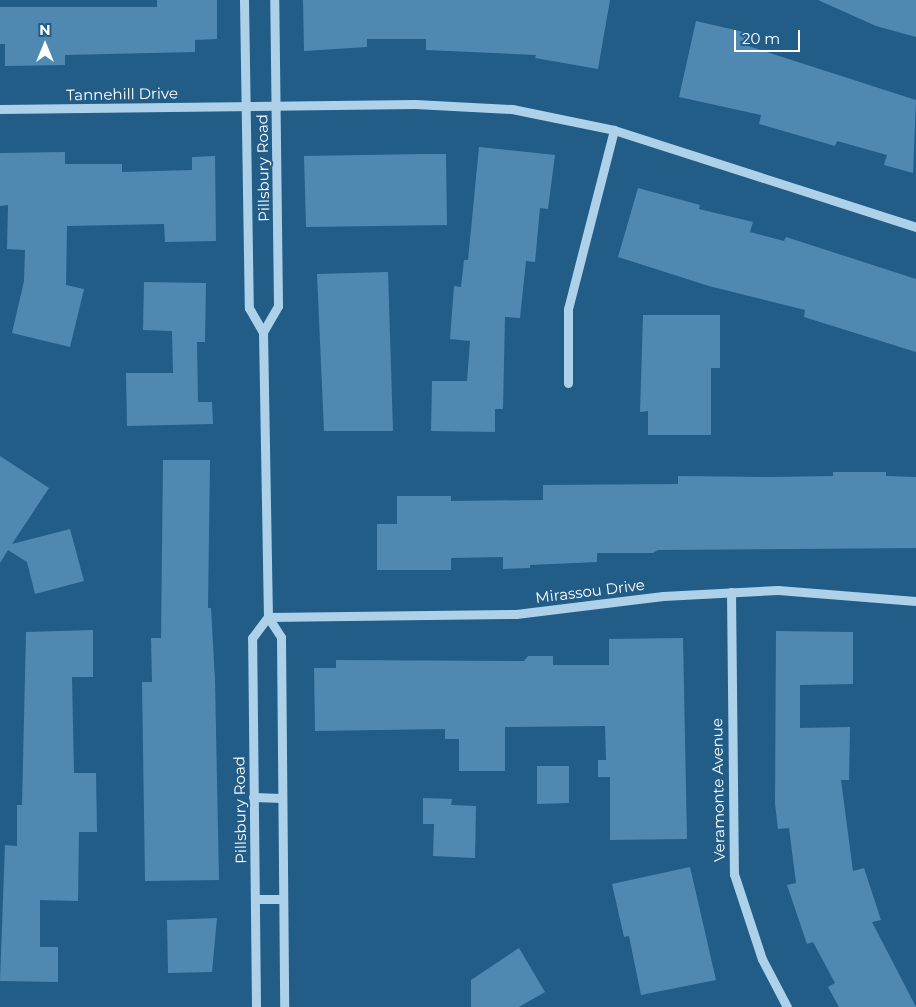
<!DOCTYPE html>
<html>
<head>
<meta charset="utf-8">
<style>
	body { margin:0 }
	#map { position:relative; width:916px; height:1007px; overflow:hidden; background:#225d88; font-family:Montserrat,sans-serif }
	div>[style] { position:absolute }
	.building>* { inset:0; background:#4f89b2 }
	.minor>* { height:9px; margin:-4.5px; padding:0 4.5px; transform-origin:4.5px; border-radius:4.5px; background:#aed1ea }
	span { translate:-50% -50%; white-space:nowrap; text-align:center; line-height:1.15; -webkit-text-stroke:4px #225d88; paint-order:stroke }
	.street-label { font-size:15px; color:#fff }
	.north { position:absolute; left:20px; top:20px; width:50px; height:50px; -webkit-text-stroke:4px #225d88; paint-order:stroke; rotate:0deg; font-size:14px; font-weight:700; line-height:20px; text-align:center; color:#fff }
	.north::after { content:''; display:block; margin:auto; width:18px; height:22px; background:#fff; clip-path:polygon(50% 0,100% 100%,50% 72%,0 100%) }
	.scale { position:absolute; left:734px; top:30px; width:66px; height:22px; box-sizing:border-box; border:2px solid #fff; border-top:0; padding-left:6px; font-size:15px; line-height:18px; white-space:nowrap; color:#fff; -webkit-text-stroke:4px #225d88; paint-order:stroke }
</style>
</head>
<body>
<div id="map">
	<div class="building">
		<div style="clip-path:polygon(157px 0,217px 0,217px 39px,195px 40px,195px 52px,65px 55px,65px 65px,5px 66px,5px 44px,0 44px,0 7px,157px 7px)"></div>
		<div style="clip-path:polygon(303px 0,610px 0,598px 69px,535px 58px,536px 55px,426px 50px,426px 39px,367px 39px,367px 47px,304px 51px)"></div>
		<div style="clip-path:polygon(818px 0,916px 0,916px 37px,876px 26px)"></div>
		<div style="clip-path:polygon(696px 21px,748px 33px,745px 45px,916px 100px,913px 173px,884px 165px,887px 155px,837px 141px,835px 146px,759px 124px,761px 115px,679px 97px)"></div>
		<div style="clip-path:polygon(479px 147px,555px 155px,548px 209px,540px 208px,535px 262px,526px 261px,520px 318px,505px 317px,503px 409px,495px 409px,495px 432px,431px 431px,432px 381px,467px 381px,470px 341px,450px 339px,454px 286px,461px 287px,464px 260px,468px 260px)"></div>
		<div style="clip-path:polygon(65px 152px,65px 164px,122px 164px,122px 172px,192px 170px,192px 157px,215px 156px,216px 241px,165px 242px,164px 224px,67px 226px,66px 285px,84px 289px,70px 347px,12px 333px,24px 281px,25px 250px,7px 249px,8px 205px,0 206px,0 153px)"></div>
		<div style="clip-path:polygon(423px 154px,446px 154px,447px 225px,306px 227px,304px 156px)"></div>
		<div style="clip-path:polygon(638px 188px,700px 205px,699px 209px,753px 222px,750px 232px,784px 241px,786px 237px,916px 279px,916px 352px,804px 317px,805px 310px,709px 286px,618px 257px)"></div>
		<div style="clip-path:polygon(388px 272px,393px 431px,324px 431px,317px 274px)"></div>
		<div style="clip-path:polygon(144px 282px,206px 283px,205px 342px,197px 342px,198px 402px,212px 402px,213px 424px,127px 426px,126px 373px,173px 373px,172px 331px,143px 330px)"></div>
		<div style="clip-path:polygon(643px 315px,720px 315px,720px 368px,711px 368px,711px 435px,648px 435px,648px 411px,640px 412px)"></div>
		<div style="clip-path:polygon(0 456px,49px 488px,12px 544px,70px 529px,84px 581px,35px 594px,27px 562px,8px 550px,0 563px)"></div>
		<div style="clip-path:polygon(163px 460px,210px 460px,208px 608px,211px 608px,215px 680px,219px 880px,145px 881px,142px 682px,152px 682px,151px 638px,161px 638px)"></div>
		<div style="clip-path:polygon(833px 472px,886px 472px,886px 476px,916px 477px,916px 548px,658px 550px,653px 553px,597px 553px,597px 562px,530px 565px,530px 568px,503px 569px,503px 557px,451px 558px,451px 570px,377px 570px,377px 524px,397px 524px,397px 496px,451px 496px,451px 501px,543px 500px,543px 485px,678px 484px,678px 476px,772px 477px,833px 476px)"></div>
		<div style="clip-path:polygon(93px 630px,93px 677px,72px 677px,74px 773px,96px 773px,97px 832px,79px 832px,78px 901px,40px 900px,40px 947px,58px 947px,58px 982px,0 981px,5px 845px,17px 846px,17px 805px,22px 805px,26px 632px)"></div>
		<div style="clip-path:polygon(776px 631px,853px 632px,853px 684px,800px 685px,800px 728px,850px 727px,849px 780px,841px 780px,853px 871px,864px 868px,881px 920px,872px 922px,916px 1007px,839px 1007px,828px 987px,835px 983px,813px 942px,807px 944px,787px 885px,796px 883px,789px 828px,778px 829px,775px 804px)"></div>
		<div style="clip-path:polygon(683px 638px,687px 839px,610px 840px,610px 777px,598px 777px,598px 760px,606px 760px,605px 726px,505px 727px,505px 771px,459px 771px,459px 739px,445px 739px,445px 729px,315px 731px,314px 668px,336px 668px,336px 660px,524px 661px,528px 656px,553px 656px,553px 665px,609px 665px,609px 639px)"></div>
		<div style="clip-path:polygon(537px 766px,569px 766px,569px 803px,537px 804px)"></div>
		<div style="clip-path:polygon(423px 798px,452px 799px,451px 805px,476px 806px,475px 858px,433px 856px,434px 824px,423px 824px)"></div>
		<div style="clip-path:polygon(690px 867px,716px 980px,641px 995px,629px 936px,624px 937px,612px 884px)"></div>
		<div style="clip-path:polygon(217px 918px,212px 972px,168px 973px,167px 920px)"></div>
		<div style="clip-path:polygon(519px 948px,545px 992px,519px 1007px,471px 1007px,471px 980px)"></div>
	</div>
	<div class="minor">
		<div style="left:244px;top:0;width:308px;rotate:89.1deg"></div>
		<div style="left:249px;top:308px;width:28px;rotate:60deg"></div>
		<div style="left:263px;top:332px;width:285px;rotate:89deg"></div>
		<div style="left:268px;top:617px;width:24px;rotate:57deg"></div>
		<div style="left:281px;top:637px;width:370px;rotate:89.5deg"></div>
		<div style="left:0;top:109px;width:415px;rotate:-0.7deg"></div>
		<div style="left:415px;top:104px;width:97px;rotate:3deg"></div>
		<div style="left:512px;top:109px;width:104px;rotate:11.6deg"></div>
		<div style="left:614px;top:130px;width:317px;rotate:17.8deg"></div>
		<div style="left:263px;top:332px;width:30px;rotate:-60deg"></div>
		<div style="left:278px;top:306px;width:306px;rotate:-90.7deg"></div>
		<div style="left:568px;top:383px;width:74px;rotate:-90deg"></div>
		<div style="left:568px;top:309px;width:185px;rotate:-75.6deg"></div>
		<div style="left:731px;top:592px;width:282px;rotate:89.4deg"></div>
		<div style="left:734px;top:874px;width:89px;rotate:71.8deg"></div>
		<div style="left:762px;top:959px;width:54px;rotate:62.5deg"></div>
		<div style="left:268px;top:617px;width:248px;rotate:-0.7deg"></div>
		<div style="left:516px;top:614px;width:148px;rotate:-7deg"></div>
		<div style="left:663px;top:596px;width:115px;rotate:-3deg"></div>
		<div style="left:778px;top:590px;width:138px;rotate:4.6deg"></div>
		<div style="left:253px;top:797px;width:29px;rotate:2deg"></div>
		<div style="left:255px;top:899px;width:28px"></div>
		<div style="left:256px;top:1007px;width:369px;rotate:-90.6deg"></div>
		<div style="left:252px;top:638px;width:26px;rotate:-53deg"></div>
	</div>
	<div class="street-label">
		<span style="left:122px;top:94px;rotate:-1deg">Tannehill Drive</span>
		<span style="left:263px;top:168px;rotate:-91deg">Pillsbury Road</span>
		<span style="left:590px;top:591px;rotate:-7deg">Mirassou Drive</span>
		<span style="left:718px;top:790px;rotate:-91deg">Veramonte Avenue</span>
		<span style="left:240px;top:810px;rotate:-91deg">Pillsbury Road</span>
	</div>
	<div class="north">N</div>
	<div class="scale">20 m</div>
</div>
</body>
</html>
